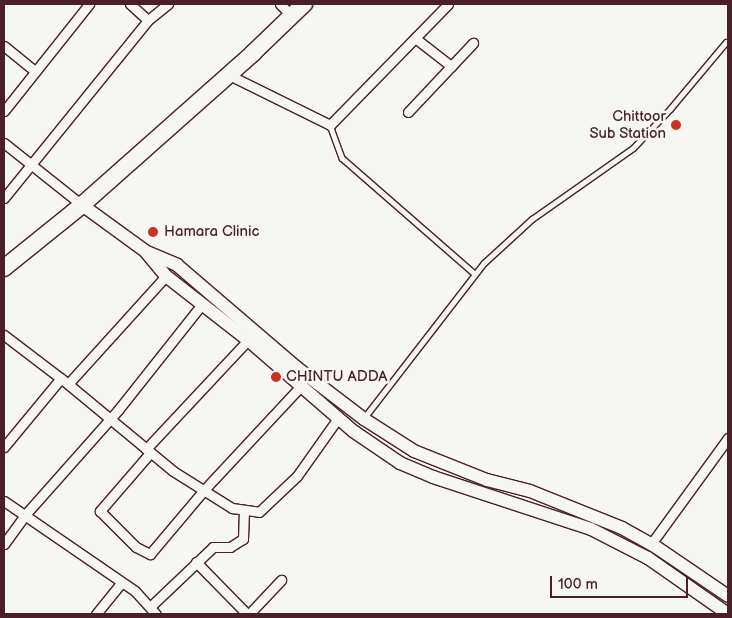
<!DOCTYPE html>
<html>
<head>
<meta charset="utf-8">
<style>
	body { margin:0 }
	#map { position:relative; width:732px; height:618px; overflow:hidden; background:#f6f6f2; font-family:"Balsamiq Sans",sans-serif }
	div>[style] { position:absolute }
	.roads { filter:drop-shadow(1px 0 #4a1f2b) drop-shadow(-1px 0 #4a1f2b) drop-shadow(0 1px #4a1f2b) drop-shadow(0 -1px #4a1f2b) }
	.lane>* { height:4.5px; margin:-2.25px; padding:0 2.25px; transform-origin:2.25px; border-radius:2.25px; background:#f6f6f2 }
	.street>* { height:9px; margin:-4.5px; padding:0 4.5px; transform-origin:4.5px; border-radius:4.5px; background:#f6f6f2 }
	.secondary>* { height:12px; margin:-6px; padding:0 6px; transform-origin:6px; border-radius:6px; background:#f6f6f2 }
	.highway>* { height:16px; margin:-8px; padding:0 8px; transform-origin:8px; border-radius:8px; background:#f6f6f2 }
	.dots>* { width:14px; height:14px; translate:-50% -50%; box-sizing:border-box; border:2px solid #f6f6f2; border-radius:50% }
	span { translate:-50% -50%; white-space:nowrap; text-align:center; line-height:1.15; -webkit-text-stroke:5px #f6f6f2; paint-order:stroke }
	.poi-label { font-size:15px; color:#4a1f2b }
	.right { translate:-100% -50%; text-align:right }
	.left { translate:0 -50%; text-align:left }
	.frame { position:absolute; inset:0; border:5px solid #4a1f2b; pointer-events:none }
	.scale { position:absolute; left:550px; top:576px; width:138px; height:22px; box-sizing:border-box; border:2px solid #4a1f2b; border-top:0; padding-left:6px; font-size:15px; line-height:18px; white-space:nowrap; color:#4a1f2b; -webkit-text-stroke:4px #f6f6f2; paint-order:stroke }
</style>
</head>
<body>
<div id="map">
	<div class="roads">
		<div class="lane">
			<div style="left:330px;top:125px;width:35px;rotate:70deg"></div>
			<div style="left:342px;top:158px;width:176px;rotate:41.1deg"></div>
			<div style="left:364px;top:418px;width:196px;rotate:-52.3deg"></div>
			<div style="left:484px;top:263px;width:65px;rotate:-42.5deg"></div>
			<div style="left:532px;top:219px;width:123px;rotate:-35.1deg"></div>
			<div style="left:633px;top:148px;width:54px;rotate:-46.5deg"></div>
			<div style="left:670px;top:109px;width:87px;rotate:-50.1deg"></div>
		</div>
		<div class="street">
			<div style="left:130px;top:4px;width:24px;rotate:42deg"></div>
			<div style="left:280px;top:4px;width:17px;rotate:45deg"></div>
			<div style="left:415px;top:38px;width:46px;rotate:37.9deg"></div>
			<div style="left:4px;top:46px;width:40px;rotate:39deg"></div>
			<div style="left:229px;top:75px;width:113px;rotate:26.3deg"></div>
			<div style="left:330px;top:125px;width:169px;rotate:-45.7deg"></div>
			<div style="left:4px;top:111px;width:137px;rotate:-51.5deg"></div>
			<div style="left:408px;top:112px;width:95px;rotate:-46.7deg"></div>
			<div style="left:4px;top:143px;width:100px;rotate:38.5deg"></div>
			<div style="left:4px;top:198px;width:229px;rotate:-51deg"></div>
			<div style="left:148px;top:20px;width:26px;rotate:-39deg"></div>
			<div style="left:4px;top:335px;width:81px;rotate:37.4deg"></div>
			<div style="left:68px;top:384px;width:136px;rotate:39.6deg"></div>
			<div style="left:173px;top:471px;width:70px;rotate:32.1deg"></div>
			<div style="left:232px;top:508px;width:27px;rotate:8deg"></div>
			<div style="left:259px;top:512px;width:52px;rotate:-43.5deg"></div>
			<div style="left:297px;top:476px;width:71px;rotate:-54.7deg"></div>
			<div style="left:68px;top:384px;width:146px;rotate:-47.8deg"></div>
			<div style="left:4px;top:447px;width:89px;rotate:-50.4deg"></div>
			<div style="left:146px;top:449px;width:149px;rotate:-46.9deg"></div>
			<div style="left:150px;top:453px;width:77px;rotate:130.8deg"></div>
			<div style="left:100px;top:511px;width:51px;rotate:45deg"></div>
			<div style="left:136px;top:547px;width:16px;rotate:27deg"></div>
			<div style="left:150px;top:554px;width:82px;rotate:-49.9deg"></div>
			<div style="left:203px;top:491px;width:142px;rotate:-47deg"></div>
			<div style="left:4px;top:501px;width:159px;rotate:34.5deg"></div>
			<div style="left:135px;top:591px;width:31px;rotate:48deg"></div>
			<div style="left:4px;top:544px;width:34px;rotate:-54deg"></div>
			<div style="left:24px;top:516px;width:142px;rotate:-48.4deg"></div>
			<div style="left:118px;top:410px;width:135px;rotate:-51.6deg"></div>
			<div style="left:651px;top:544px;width:131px;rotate:-54deg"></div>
			<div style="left:196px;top:562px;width:73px;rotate:45.6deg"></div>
			<div style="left:150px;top:607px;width:87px;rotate:-43.6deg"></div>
			<div style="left:213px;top:547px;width:17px"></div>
			<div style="left:230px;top:547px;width:15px;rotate:-32deg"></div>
			<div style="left:243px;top:539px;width:29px;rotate:-88deg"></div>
			<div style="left:96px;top:614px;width:41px;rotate:-50.9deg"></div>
			<div style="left:249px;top:614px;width:47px;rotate:-46.7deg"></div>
		</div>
		<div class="secondary">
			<div style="left:82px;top:205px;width:78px;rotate:36.1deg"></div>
			<div style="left:145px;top:251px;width:33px;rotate:50deg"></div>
			<div style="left:166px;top:276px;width:104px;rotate:38deg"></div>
			<div style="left:248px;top:340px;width:139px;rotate:40.9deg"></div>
			<div style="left:353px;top:431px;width:57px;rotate:34.2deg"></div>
			<div style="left:400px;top:463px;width:36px;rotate:23deg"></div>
			<div style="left:433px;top:477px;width:166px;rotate:18.2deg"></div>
			<div style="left:591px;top:529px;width:64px;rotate:27deg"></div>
			<div style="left:648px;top:558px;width:98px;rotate:35deg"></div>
			<div style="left:147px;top:252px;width:33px;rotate:23deg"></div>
			<div style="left:177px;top:265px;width:157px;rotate:40.6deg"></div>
			<div style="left:296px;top:367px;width:86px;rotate:37.4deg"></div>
			<div style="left:364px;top:419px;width:59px;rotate:32.6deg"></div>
			<div style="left:414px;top:451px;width:79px;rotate:21.7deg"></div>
			<div style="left:487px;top:480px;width:44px;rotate:14.3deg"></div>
			<div style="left:530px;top:491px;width:99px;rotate:21.9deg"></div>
			<div style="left:622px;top:528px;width:39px;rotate:29deg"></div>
			<div style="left:656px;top:547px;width:87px;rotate:34.2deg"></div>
		</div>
		<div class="highway">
			<div style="left:4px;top:268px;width:100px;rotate:-38.9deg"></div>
			<div style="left:82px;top:205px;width:229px;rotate:-41.6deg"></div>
			<div style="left:253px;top:53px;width:71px;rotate:-43.9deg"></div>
		</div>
	</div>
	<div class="dots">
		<div style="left:676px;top:125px;background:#c8321e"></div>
		<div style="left:153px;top:232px;background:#c8321e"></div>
		<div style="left:276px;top:377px;background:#c8321e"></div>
	</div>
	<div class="poi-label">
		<span class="right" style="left:666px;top:125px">Chittoor<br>Sub Station</span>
		<span class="left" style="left:164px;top:232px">Hamara Clinic</span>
		<span class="left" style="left:286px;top:377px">CHINTU ADDA</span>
	</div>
	<div class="frame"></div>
	<div class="scale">100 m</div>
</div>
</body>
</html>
